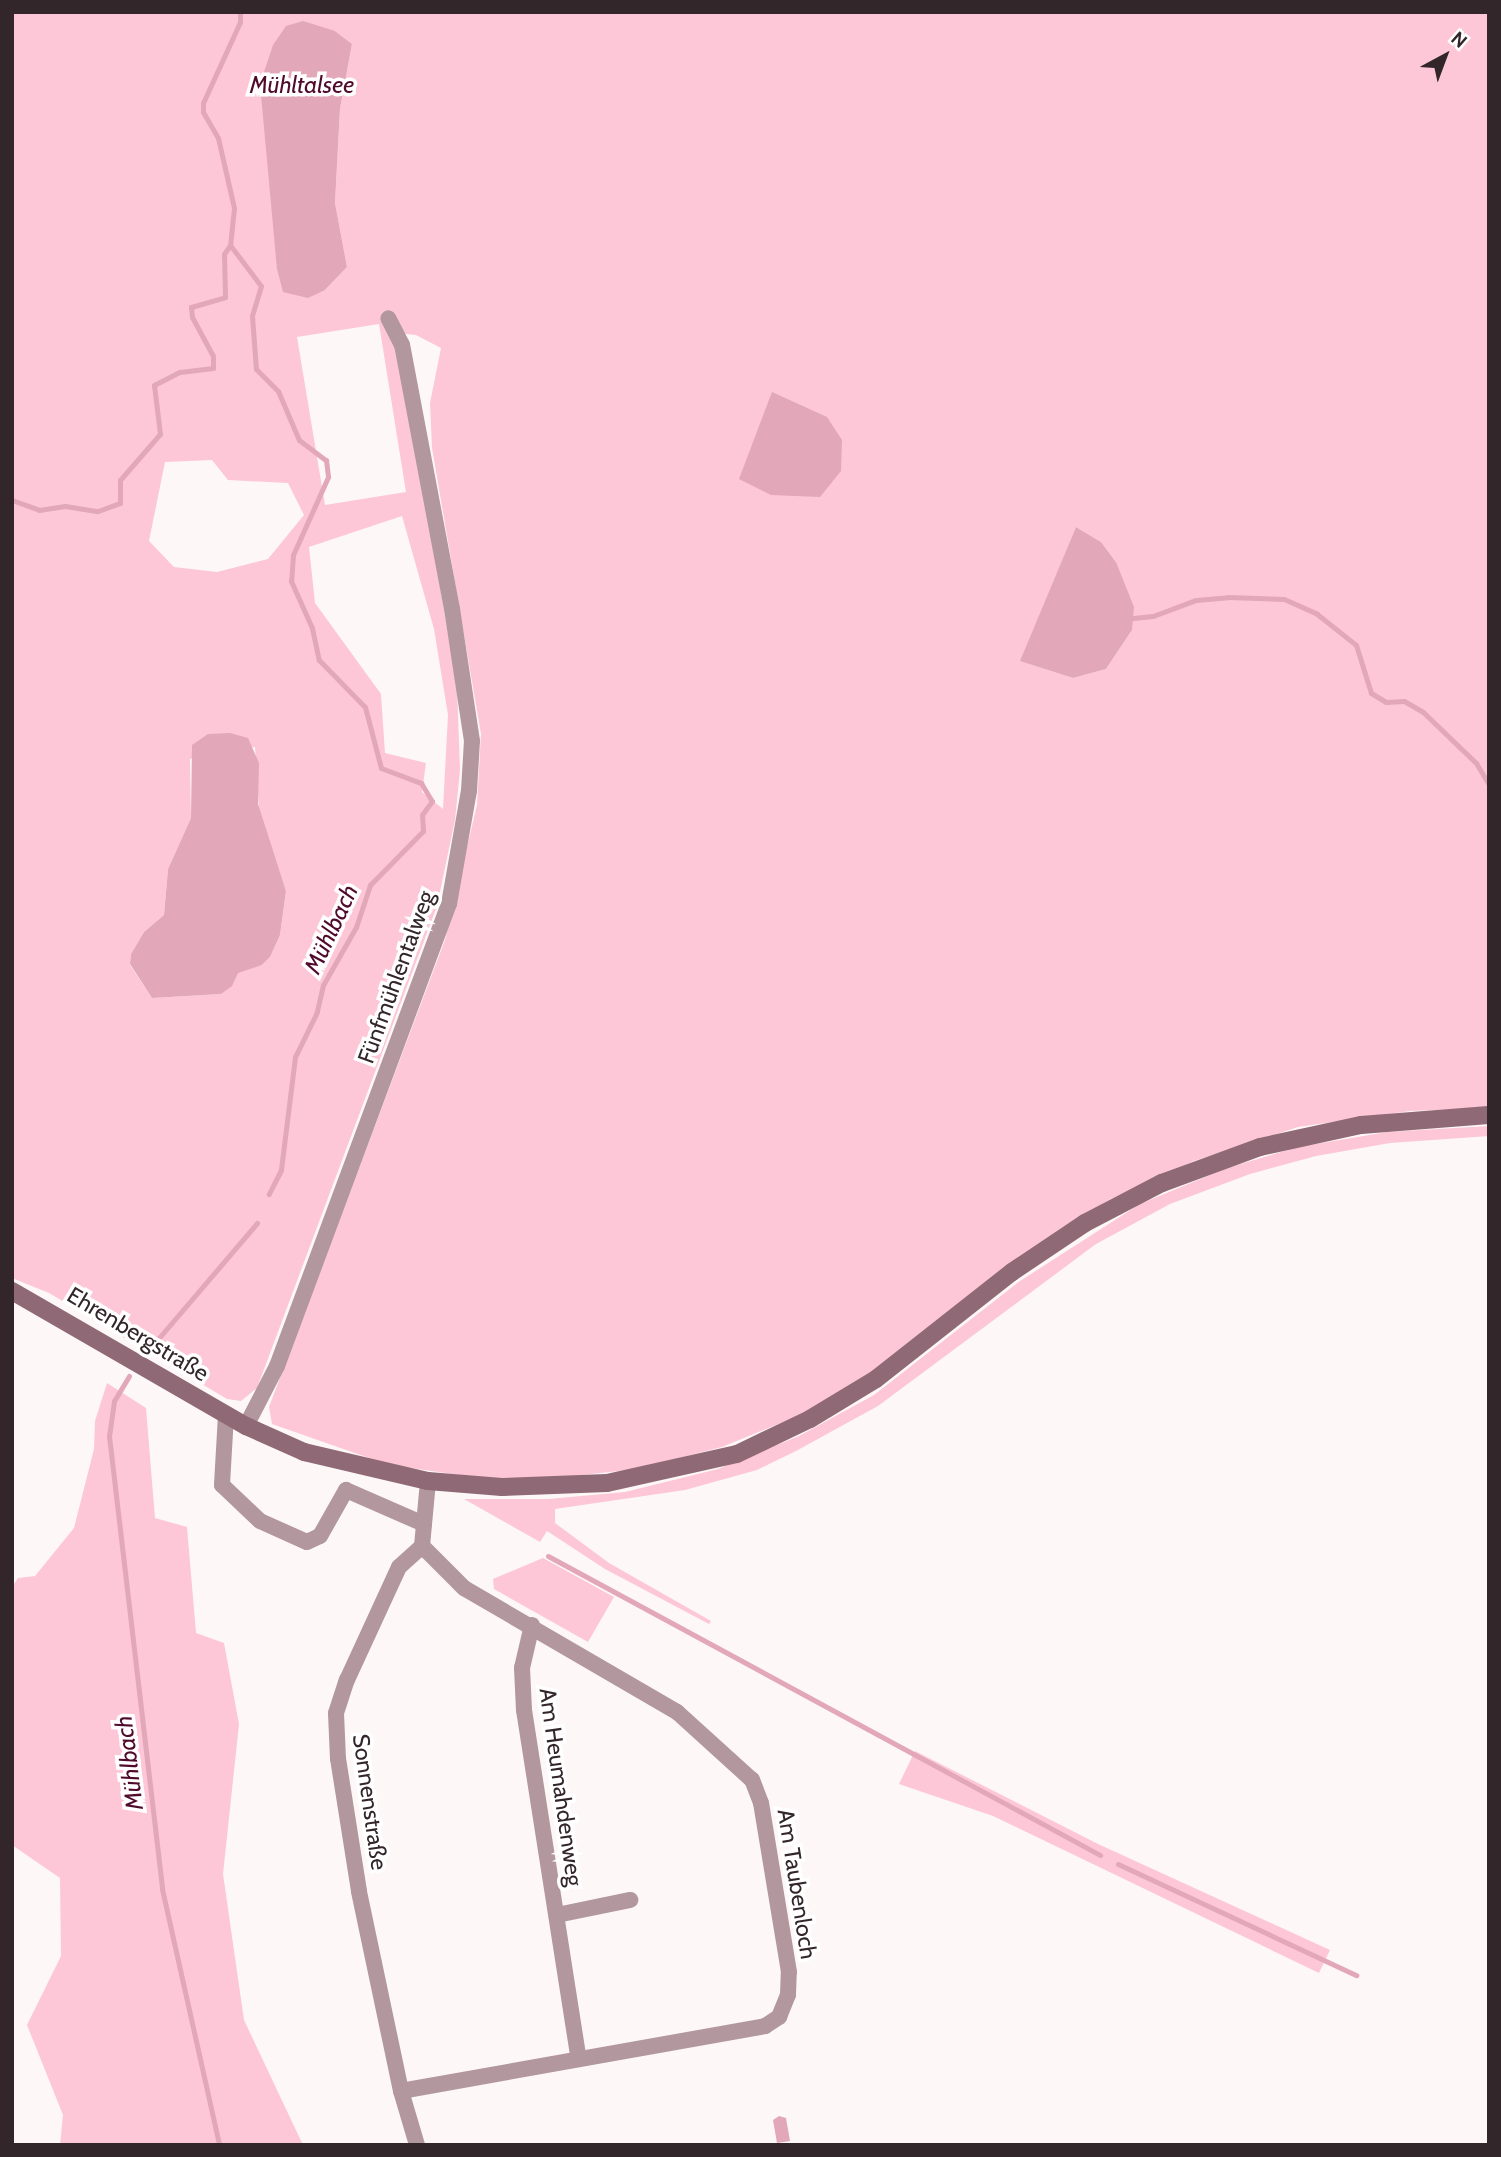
<!DOCTYPE html>
<html>
<head>
<meta charset="utf-8">
<style>
	body { margin:0 }
	#map { position:relative; width:1501px; height:2157px; overflow:hidden; background:#fdf7f8; font-family:Cabin,sans-serif }
	div>[style] { position:absolute }
	.green>* { inset:0; background:#fdc7d7 }
	.water>* { inset:0; background:#e2a7b9 }
	.stream>* { height:5px; margin:-2.5px; padding:0 2.5px; transform-origin:2.5px; border-radius:2.5px; background:#e2a7b9 }
	.street>* { height:16px; margin:-8px; padding:0 8px; transform-origin:8px; border-radius:8px; background:#b2979f }
	.secondary>* { height:18px; margin:-9px; padding:0 9px; transform-origin:9px; border-radius:9px; background:#8f6975 }
	span { translate:-50% -50%; white-space:nowrap; text-align:center; line-height:1.15; -webkit-text-stroke:7px #fff; paint-order:stroke }
	.street-label { font-size:23px; color:#32262a }
	.water-label { font-size:24px; color:#500a2b; font-style:italic }
	.frame { position:absolute; inset:0; border:14px solid #32262a; pointer-events:none }
	.north { position:absolute; left:1410px; top:21px; width:70px; height:70px; -webkit-text-stroke:5px #fff; paint-order:stroke; rotate:41deg; font-size:19px; font-weight:700; line-height:28px; text-align:center; color:#32262a }
	.north::after { content:''; display:block; margin:auto; width:24px; height:32px; background:#32262a; clip-path:polygon(50% 0,100% 100%,50% 72%,0 100%) }
</style>
</head>
<body>
<div id="map">
	<div class="green">
		<div style="clip-path:polygon(evenodd,12px 12px,1489px 12px,1489px 1108px,1410px 1111px,1298px 1127px,1194px 1161px,1111px 1199px,1060px 1229px,866px 1377px,798px 1416px,722px 1447px,636px 1469px,556px 1478px,481px 1478px,389px 1465px,272px 1424px,269px 1407px,445px 940px,477px 805px,481px 734px,432px 448px,430px 403px,441px 348px,416px 335px,397px 333px,457px 687px,460px 770px,455px 820px,437px 906px,257px 1388px,241px 1401px,227px 1399px,49px 1293px,12px 1278px,12px 12px,335px 31px,352px 44px,340px 109px,335px 203px,347px 267px,325px 290px,335px 31px,12px 12px,379px 324px,406px 492px,325px 505px,297px 337px,379px 324px,12px 12px,212px 460px,228px 480px,288px 483px,304px 515px,268px 559px,217px 572px,174px 567px,149px 541px,165px 462px,212px 460px,12px 12px,402px 516px,434px 629px,448px 715px,443px 809px,422px 792px,426px 763px,385px 753px,381px 694px,315px 603px,309px 547px,402px 516px,12px 12px,1076px 527px,1101px 542px,1116px 562px,1132px 630px,1106px 669px,1073px 678px,1021px 661px,1076px 527px,12px 12px,255px 747px,259px 811px,286px 891px,280px 935px,270px 957px,262px 965px,238px 972px,221px 994px,152px 998px,130px 965px,131px 954px,144px 932px,164px 915px,168px 869px,191px 818px,190px 759px,255px 747px)"></div>
		<div style="clip-path:polygon(1489px 1126px,1489px 1136px,1390px 1143px,1316px 1156px,1250px 1174px,1170px 1204px,1096px 1244px,878px 1406px,796px 1451px,757px 1470px,685px 1490px,555px 1509px,555px 1523px,609px 1563px,711px 1621px,709px 1624px,605px 1569px,547px 1531px,540px 1542px,464px 1499px,549px 1499px,625px 1492px,718px 1469px,799px 1436px,874px 1395px,1020px 1281px,1140px 1204px,1227px 1168px,1298px 1147px,1387px 1132px)"></div>
		<div style="clip-path:polygon(107px 1383px,146px 1408px,155px 1518px,187px 1527px,196px 1633px,224px 1643px,239px 1724px,223px 1874px,244px 2020px,303px 2145px,60px 2145px,63px 2115px,27px 2025px,61px 1956px,60px 1878px,12px 1845px,12px 1587px,18px 1578px,35px 1576px,74px 1528px,94px 1449px,95px 1421px)"></div>
		<div style="clip-path:polygon(543px 1558px,614px 1597px,588px 1642px,494px 1589px,493px 1579px)"></div>
		<div style="clip-path:polygon(915px 1751px,1098px 1844px,1330px 1950px,1319px 1973px,993px 1816px,899px 1784px)"></div>
	</div>
	<div class="water">
		<div style="clip-path:polygon(303px 21px,335px 31px,352px 44px,340px 109px,335px 203px,347px 267px,325px 290px,308px 298px,283px 292px,277px 269px,260px 84px,273px 45px,286px 26px)"></div>
		<div style="clip-path:polygon(772px 392px,827px 417px,842px 440px,841px 471px,820px 497px,771px 495px,739px 479px)"></div>
		<div style="clip-path:polygon(1076px 527px,1101px 542px,1116px 562px,1134px 607px,1132px 630px,1106px 669px,1073px 678px,1020px 661px)"></div>
		<div style="clip-path:polygon(230px 733px,248px 738px,259px 763px,258px 804px,286px 891px,280px 935px,270px 957px,262px 965px,238px 973px,232px 986px,221px 994px,152px 998px,130px 964px,131px 954px,144px 932px,164px 915px,168px 869px,191px 818px,192px 745px,208px 734px)"></div>
		<div style="clip-path:polygon(779px 2116px,786px 2118px,790px 2141px,777px 2143px,773px 2120px)"></div>
	</div>
	<div class="stream">
		<div style="left:240px;top:12px;width:10px;rotate:90deg"></div>
		<div style="left:240px;top:22px;width:89px;rotate:114.6deg"></div>
		<div style="left:203px;top:103px;width:9px;rotate:90deg"></div>
		<div style="left:203px;top:112px;width:30px;rotate:60deg"></div>
		<div style="left:218px;top:138px;width:72px;rotate:77.1deg"></div>
		<div style="left:234px;top:208px;width:37px;rotate:96deg"></div>
		<div style="left:230px;top:245px;width:51px;rotate:52.9deg"></div>
		<div style="left:261px;top:286px;width:31px;rotate:107deg"></div>
		<div style="left:252px;top:316px;width:53px;rotate:85.7deg"></div>
		<div style="left:256px;top:369px;width:31px;rotate:45deg"></div>
		<div style="left:278px;top:391px;width:53px;rotate:66.8deg"></div>
		<div style="left:299px;top:440px;width:34px;rotate:37deg"></div>
		<div style="left:326px;top:460px;width:17px;rotate:83deg"></div>
		<div style="left:328px;top:477px;width:85px;rotate:114.2deg"></div>
		<div style="left:293px;top:555px;width:26px;rotate:94deg"></div>
		<div style="left:291px;top:581px;width:51px;rotate:65.9deg"></div>
		<div style="left:312px;top:628px;width:33px;rotate:78deg"></div>
		<div style="left:319px;top:660px;width:66px;rotate:45.6deg"></div>
		<div style="left:365px;top:707px;width:63px;rotate:75.3deg"></div>
		<div style="left:381px;top:768px;width:43px;rotate:20.6deg"></div>
		<div style="left:421px;top:783px;width:21px;rotate:59deg"></div>
		<div style="left:432px;top:801px;width:17px;rotate:126deg"></div>
		<div style="left:422px;top:815px;width:16px;rotate:86deg"></div>
		<div style="left:423px;top:831px;width:76px;rotate:134.5deg"></div>
		<div style="left:370px;top:885px;width:44px;rotate:108.4deg"></div>
		<div style="left:356px;top:927px;width:67px;rotate:119.6deg"></div>
		<div style="left:323px;top:985px;width:28px;rotate:103deg"></div>
		<div style="left:317px;top:1012px;width:50px;rotate:116.1deg"></div>
		<div style="left:295px;top:1057px;width:114px;rotate:97.1deg"></div>
		<div style="left:281px;top:1170px;width:27px;rotate:117deg"></div>
		<div style="left:12px;top:500px;width:29px;rotate:20deg"></div>
		<div style="left:39px;top:510px;width:26px;rotate:-9deg"></div>
		<div style="left:65px;top:506px;width:33px;rotate:9deg"></div>
		<div style="left:98px;top:511px;width:23px;rotate:-20deg"></div>
		<div style="left:120px;top:503px;width:23px;rotate:-90deg"></div>
		<div style="left:120px;top:480px;width:61px;rotate:-49deg"></div>
		<div style="left:160px;top:434px;width:49px;rotate:-97deg"></div>
		<div style="left:154px;top:385px;width:29px;rotate:-27deg"></div>
		<div style="left:180px;top:372px;width:33px;rotate:-7deg"></div>
		<div style="left:213px;top:368px;width:12px;rotate:-90deg"></div>
		<div style="left:213px;top:356px;width:44px;rotate:-118.3deg"></div>
		<div style="left:192px;top:317px;width:10px;rotate:-96deg"></div>
		<div style="left:191px;top:307px;width:35px;rotate:-16deg"></div>
		<div style="left:225px;top:297px;width:43px;rotate:-91.3deg"></div>
		<div style="left:224px;top:254px;width:11px;rotate:-56deg"></div>
		<div style="left:1133px;top:618px;width:20px;rotate:-6deg"></div>
		<div style="left:1153px;top:616px;width:46px;rotate:-20.4deg"></div>
		<div style="left:1196px;top:600px;width:32px;rotate:-5deg"></div>
		<div style="left:1228px;top:597px;width:56px;rotate:2deg"></div>
		<div style="left:1284px;top:599px;width:36px;rotate:24deg"></div>
		<div style="left:1317px;top:614px;width:50px;rotate:38.5deg"></div>
		<div style="left:1356px;top:645px;width:50px;rotate:72.6deg"></div>
		<div style="left:1371px;top:693px;width:17px;rotate:31deg"></div>
		<div style="left:1386px;top:702px;width:18px;rotate:-3deg"></div>
		<div style="left:1404px;top:701px;width:22px;rotate:30deg"></div>
		<div style="left:1423px;top:712px;width:74px;rotate:43.9deg"></div>
		<div style="left:1476px;top:763px;width:26px;rotate:59deg"></div>
		<div style="left:1489px;top:797px;width:10px;rotate:90deg"></div>
		<div style="left:146px;top:1353px;width:171px;rotate:-49.5deg"></div>
		<div style="left:129px;top:1376px;width:29px;rotate:121deg"></div>
		<div style="left:114px;top:1401px;width:35px;rotate:98deg"></div>
		<div style="left:109px;top:1436px;width:456px;rotate:83.3deg"></div>
		<div style="left:162px;top:1889px;width:262px;rotate:77.4deg"></div>
		<div style="left:548px;top:1556px;width:628px;rotate:28.44deg"></div>
		<div style="left:1118px;top:1864px;width:263px;rotate:25deg"></div>
	</div>
	<div class="street">
		<div style="left:226px;top:1415px;width:70px;rotate:93.3deg"></div>
		<div style="left:222px;top:1485px;width:52px;rotate:43.5deg"></div>
		<div style="left:260px;top:1521px;width:51px;rotate:24.1deg"></div>
		<div style="left:307px;top:1542px;width:14px;rotate:-25deg"></div>
		<div style="left:320px;top:1536px;width:53px;rotate:-60.5deg"></div>
		<div style="left:346px;top:1490px;width:85px;rotate:23.6deg"></div>
		<div style="left:246px;top:1426px;width:68px;rotate:-62.7deg"></div>
		<div style="left:277px;top:1366px;width:493px;rotate:-69.6deg"></div>
		<div style="left:449px;top:904px;width:115px;rotate:-80deg"></div>
		<div style="left:469px;top:791px;width:50px;rotate:-86.6deg"></div>
		<div style="left:472px;top:741px;width:134px;rotate:-98.6deg"></div>
		<div style="left:452px;top:609px;width:269px;rotate:-100.7deg"></div>
		<div style="left:402px;top:345px;width:30px;rotate:-117deg"></div>
		<div style="left:532px;top:1625px;width:44px;rotate:103.1deg"></div>
		<div style="left:522px;top:1668px;width:42px;rotate:87.3deg"></div>
		<div style="left:524px;top:1710px;width:350px;rotate:81.1deg"></div>
		<div style="left:557px;top:1915px;width:75px;rotate:-11.6deg"></div>
		<div style="left:401px;top:2091px;width:370px;rotate:-10.1deg"></div>
		<div style="left:765px;top:2026px;width:17px;rotate:-33deg"></div>
		<div style="left:779px;top:2017px;width:24px;rotate:-68deg"></div>
		<div style="left:788px;top:1995px;width:23px;rotate:-88deg"></div>
		<div style="left:789px;top:1972px;width:171px;rotate:-99.4deg"></div>
		<div style="left:761px;top:1803px;width:25px;rotate:-111deg"></div>
		<div style="left:752px;top:1780px;width:101px;rotate:-137.8deg"></div>
		<div style="left:677px;top:1712px;width:246px;rotate:-149.8deg"></div>
		<div style="left:464px;top:1588px;width:59px;rotate:-135deg"></div>
		<div style="left:417px;top:2145px;width:56px;rotate:-106.5deg"></div>
		<div style="left:401px;top:2091px;width:204px;rotate:-101.9deg"></div>
		<div style="left:359px;top:1891px;width:134px;rotate:-99deg"></div>
		<div style="left:338px;top:1759px;width:46px;rotate:-92.5deg"></div>
		<div style="left:336px;top:1713px;width:35px;rotate:-72deg"></div>
		<div style="left:347px;top:1680px;width:124px;rotate:-65.3deg"></div>
		<div style="left:399px;top:1567px;width:31px;rotate:-42deg"></div>
		<div style="left:422px;top:1546px;width:65px;rotate:-84.7deg"></div>
	</div>
	<div class="secondary">
		<div style="left:12px;top:1291px;width:270px;rotate:30deg"></div>
		<div style="left:246px;top:1426px;width:64px;rotate:24.1deg"></div>
		<div style="left:304px;top:1452px;width:127px;rotate:13.2deg"></div>
		<div style="left:428px;top:1481px;width:74px;rotate:4.6deg"></div>
		<div style="left:502px;top:1487px;width:105px;rotate:-2.2deg"></div>
		<div style="left:607px;top:1483px;width:133px;rotate:-12.6deg"></div>
		<div style="left:737px;top:1454px;width:81px;rotate:-25.6deg"></div>
		<div style="left:810px;top:1419px;width:77px;rotate:-31.2deg"></div>
		<div style="left:876px;top:1379px;width:173px;rotate:-38.2deg"></div>
		<div style="left:1012px;top:1272px;width:88px;rotate:-33.9deg"></div>
		<div style="left:1085px;top:1223px;width:87px;rotate:-27.5deg"></div>
		<div style="left:1162px;top:1183px;width:104px;rotate:-20.2deg"></div>
		<div style="left:1260px;top:1147px;width:103px;rotate:-12.3deg"></div>
		<div style="left:1361px;top:1125px;width:128px;rotate:-4.5deg"></div>
	</div>
	<div class="street-label">
		<span style="left:396px;top:977px;rotate:-70deg">Fünfmühlentalweg</span>
		<span style="left:138px;top:1334px;rotate:31deg">Ehrenbergstraße</span>
		<span style="left:561px;top:1787px;rotate:82deg">Am Heumahdenweg</span>
		<span style="left:370px;top:1802px;rotate:82deg">Sonnenstraße</span>
		<span style="left:797px;top:1884px;rotate:81deg">Am Taubenloch</span>
	</div>
	<div class="water-label">
		<span style="left:302px;top:85px">Mühltalsee</span>
		<span style="left:331px;top:929px;rotate:-65deg">Mühlbach</span>
		<span style="left:129px;top:1763px;rotate:-97deg">Mühlbach</span>
	</div>
	<div class="frame"></div>
	<div class="north">N</div>
</div>
</body>
</html>
